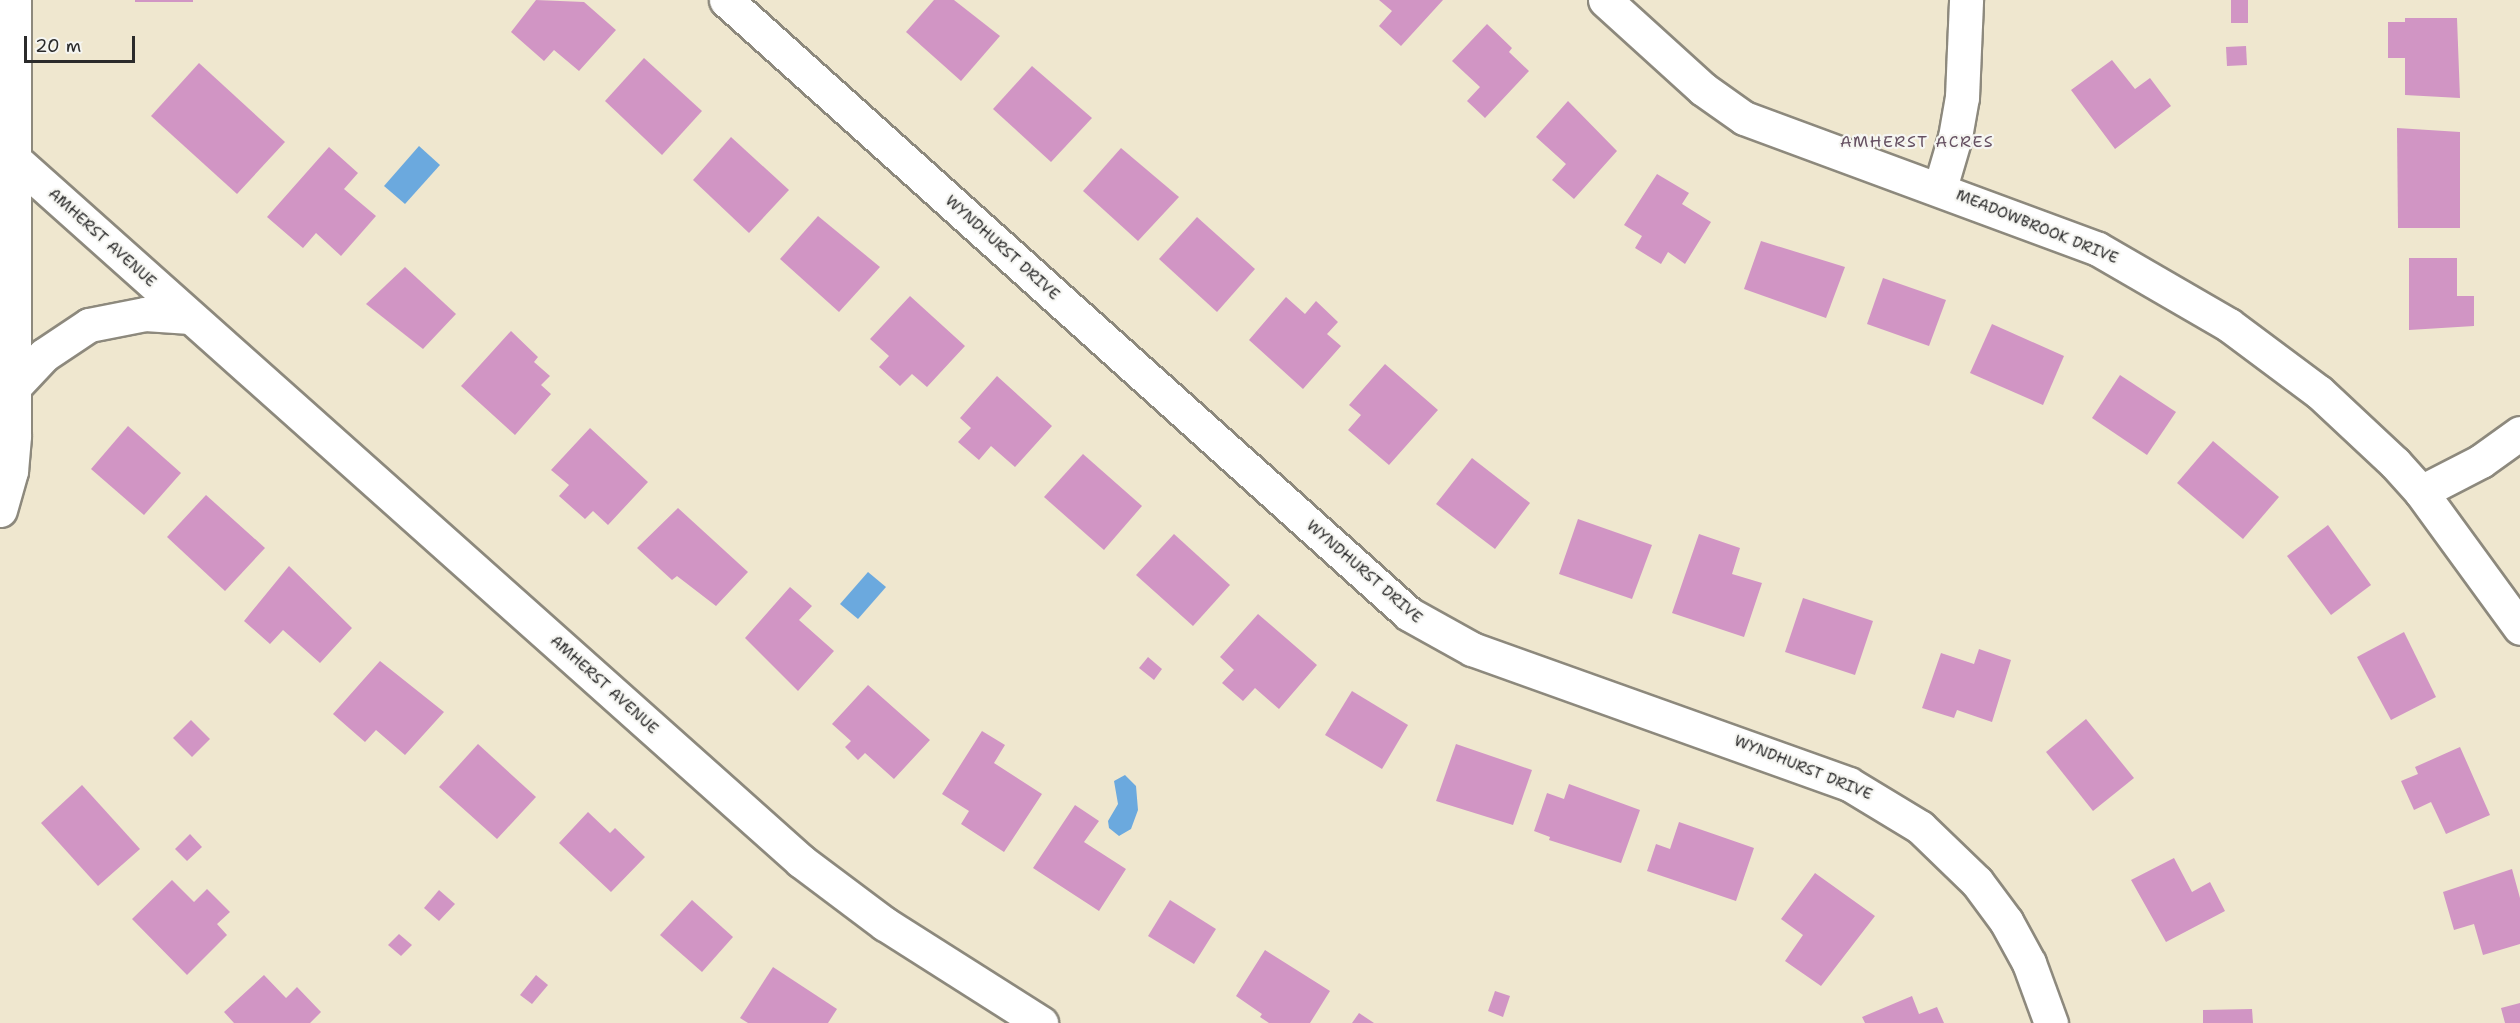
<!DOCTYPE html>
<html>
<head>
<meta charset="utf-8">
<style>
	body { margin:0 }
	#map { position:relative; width:2520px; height:1023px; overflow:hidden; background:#efe7cf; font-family:"Shantell Sans",sans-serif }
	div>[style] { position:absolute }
	.water>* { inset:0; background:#6ba9de }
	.building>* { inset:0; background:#d195c4 }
	.roads { filter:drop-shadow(2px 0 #8d897d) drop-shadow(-2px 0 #8d897d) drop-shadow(0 2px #8d897d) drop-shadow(0 -2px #8d897d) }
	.minor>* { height:33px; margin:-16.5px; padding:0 16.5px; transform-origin:16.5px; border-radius:16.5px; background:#fff }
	span { translate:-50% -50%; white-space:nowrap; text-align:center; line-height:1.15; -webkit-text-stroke:4.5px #f6f6f2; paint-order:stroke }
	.street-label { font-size:15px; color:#2b2b2b }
	.neighbourhood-label { font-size:16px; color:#655061; letter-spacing:1.5px }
	.scale { position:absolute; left:24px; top:36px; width:111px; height:27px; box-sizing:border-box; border:3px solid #2b2b2b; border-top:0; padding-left:8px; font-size:18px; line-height:21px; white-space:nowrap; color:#2b2b2b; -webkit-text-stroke:4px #f6f6f2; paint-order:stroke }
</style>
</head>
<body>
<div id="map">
	<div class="water">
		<div style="clip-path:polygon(419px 146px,440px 165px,405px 204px,384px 186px)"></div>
		<div style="clip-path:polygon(868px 572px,886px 587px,858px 619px,840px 604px)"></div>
		<div style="clip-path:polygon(1125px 775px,1136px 786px,1138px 810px,1131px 829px,1119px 836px,1109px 828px,1108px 821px,1118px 804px,1114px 781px)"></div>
	</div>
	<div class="building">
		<div style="clip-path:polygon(135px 0,193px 0,193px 2px,135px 2px)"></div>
		<div style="clip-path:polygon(536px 0,584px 2px,616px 30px,579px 71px,554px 50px,544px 61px,511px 32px)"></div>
		<div style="clip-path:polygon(934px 0,954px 0,1000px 36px,961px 81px,906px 32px)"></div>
		<div style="clip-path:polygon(1379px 0,1443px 0,1401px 46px,1379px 26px,1392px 11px)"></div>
		<div style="clip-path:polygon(2231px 0,2248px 0,2248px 23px,2231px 23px)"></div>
		<div style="clip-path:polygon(2405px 18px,2457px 18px,2460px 98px,2405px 95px,2405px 58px,2388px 58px,2388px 22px,2405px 22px)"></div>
		<div style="clip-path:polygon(1487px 24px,1512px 48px,1509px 52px,1529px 71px,1485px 118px,1467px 101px,1480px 87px,1452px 61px)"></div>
		<div style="clip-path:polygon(2246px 46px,2247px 65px,2227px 66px,2226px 47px)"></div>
		<div style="clip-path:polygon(644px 58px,702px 111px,662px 155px,605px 101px)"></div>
		<div style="clip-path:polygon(2112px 60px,2135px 89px,2150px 78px,2171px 106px,2115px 149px,2071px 90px)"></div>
		<div style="clip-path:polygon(199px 63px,285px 142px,237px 194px,151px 116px)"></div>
		<div style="clip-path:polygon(1032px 66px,1092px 118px,1051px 162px,993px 109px)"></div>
		<div style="clip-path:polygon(1568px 101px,1617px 151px,1574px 199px,1552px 180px,1566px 164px,1536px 137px)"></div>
		<div style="clip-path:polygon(2397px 128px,2460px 132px,2460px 228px,2398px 228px)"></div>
		<div style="clip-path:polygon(731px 137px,789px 190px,749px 233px,693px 180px)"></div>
		<div style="clip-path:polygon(329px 147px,358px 173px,344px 189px,376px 216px,341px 256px,316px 233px,303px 248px,267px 217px)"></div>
		<div style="clip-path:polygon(1121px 148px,1179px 197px,1138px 241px,1083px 191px)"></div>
		<div style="clip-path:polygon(1657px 174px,1689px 193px,1682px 204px,1711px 222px,1685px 264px,1668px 252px,1661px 264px,1635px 248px,1642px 236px,1624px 225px)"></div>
		<div style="clip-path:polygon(818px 216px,880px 267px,839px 312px,780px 259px)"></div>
		<div style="clip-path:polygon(1197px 217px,1255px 269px,1217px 312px,1159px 259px)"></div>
		<div style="clip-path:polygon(1761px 241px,1845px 267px,1826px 318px,1744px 289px)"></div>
		<div style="clip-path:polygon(2409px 258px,2457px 258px,2457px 296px,2474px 296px,2474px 326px,2409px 330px)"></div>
		<div style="clip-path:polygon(405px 267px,456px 314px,423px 349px,366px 304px)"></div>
		<div style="clip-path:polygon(1883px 278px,1946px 300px,1929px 346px,1867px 324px)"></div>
		<div style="clip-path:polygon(910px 296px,965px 346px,927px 387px,912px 374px,900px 386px,879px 367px,889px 356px,870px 339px)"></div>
		<div style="clip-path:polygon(1286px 297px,1305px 314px,1316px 301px,1338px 322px,1327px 334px,1341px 346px,1303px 389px,1249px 340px)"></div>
		<div style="clip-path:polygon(1992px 324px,2064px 356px,2043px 405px,1970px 373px)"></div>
		<div style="clip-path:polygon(511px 331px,538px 357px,534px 362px,550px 376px,541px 385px,551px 394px,515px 435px,461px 386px)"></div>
		<div style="clip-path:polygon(1385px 364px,1438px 410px,1389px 465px,1348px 430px,1361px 415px,1349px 405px)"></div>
		<div style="clip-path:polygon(2120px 375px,2176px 412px,2147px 455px,2092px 418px)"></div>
		<div style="clip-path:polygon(997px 376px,1052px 426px,1015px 467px,991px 446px,979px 460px,958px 442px,971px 428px,960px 418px)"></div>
		<div style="clip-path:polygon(128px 426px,181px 473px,144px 515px,91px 469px)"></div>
		<div style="clip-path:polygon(590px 428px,648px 482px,608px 525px,593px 511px,585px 519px,559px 496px,569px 485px,551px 470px)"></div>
		<div style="clip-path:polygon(2213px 441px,2279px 497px,2243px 539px,2177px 483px)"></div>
		<div style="clip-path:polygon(1083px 454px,1142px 506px,1104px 550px,1044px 497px)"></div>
		<div style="clip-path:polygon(1472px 458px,1530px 503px,1495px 549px,1436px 504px)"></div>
		<div style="clip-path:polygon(206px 495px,265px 548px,225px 591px,167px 537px)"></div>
		<div style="clip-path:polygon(678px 508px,748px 572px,716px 606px,677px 576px,672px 580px,637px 548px)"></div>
		<div style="clip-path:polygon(1578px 519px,1652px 545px,1632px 599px,1559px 574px)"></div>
		<div style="clip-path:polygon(2328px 525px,2371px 585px,2331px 615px,2287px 556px)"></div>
		<div style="clip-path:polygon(1174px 534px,1230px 585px,1193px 626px,1136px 575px)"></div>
		<div style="clip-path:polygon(1699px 534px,1740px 548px,1732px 574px,1762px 583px,1744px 637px,1672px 613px)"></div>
		<div style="clip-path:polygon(289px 566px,352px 628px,320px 663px,283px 630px,270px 644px,244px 621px)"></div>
		<div style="clip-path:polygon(790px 587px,812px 606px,799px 620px,834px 651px,798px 691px,745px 638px)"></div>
		<div style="clip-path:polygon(1803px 598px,1873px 621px,1855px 675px,1785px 652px)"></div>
		<div style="clip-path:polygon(1258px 614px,1317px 665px,1279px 709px,1255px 688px,1243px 701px,1222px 683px,1234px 670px,1220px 657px)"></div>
		<div style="clip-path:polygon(2404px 632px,2436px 697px,2391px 720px,2357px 657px)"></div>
		<div style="clip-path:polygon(1979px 649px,2011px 660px,1992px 722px,1957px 710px,1954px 718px,1922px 708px,1941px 653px,1974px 664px)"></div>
		<div style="clip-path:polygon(1148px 657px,1162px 669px,1154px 680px,1139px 668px)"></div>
		<div style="clip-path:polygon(380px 661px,444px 712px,405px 755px,376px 730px,365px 742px,333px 714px)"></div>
		<div style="clip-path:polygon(868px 685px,930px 740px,894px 779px,865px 753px,858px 760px,845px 747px,851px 741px,832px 724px)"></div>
		<div style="clip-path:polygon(1352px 691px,1408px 725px,1382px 769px,1325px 735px)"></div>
		<div style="clip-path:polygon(2086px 719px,2134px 778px,2093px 811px,2046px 752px)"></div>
		<div style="clip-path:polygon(191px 720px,210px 739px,192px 757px,173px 738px)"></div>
		<div style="clip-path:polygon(982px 731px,1005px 745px,994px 763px,1042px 794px,1004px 852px,961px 824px,969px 811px,942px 794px)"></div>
		<div style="clip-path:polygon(478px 744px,536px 797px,497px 839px,439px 787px)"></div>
		<div style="clip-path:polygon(1456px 744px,1532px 770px,1513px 825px,1436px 801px)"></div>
		<div style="clip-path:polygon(2460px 747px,2490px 815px,2446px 834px,2431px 802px,2414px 810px,2401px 781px,2418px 774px,2415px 767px)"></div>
		<div style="clip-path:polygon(1569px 784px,1640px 810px,1621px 863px,1549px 840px,1550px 837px,1534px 831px,1547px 793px,1564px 799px)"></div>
		<div style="clip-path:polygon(82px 785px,140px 849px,98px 886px,41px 823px)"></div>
		<div style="clip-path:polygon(1075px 805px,1099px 821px,1084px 842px,1126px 869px,1099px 911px,1033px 868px)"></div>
		<div style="clip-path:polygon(588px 812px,610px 833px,615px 828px,645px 857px,611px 892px,559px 843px)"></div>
		<div style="clip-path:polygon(1679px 822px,1754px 848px,1736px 901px,1647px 871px,1656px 844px,1670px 849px)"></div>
		<div style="clip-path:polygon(190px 834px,202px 847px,187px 861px,175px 849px)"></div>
		<div style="clip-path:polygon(2174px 858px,2192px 892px,2210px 882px,2225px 911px,2166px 942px,2131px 880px)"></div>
		<div style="clip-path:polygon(2512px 869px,2520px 898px,2520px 944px,2483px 955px,2474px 924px,2454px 930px,2443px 892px)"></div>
		<div style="clip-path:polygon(1815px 873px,1875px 916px,1821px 986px,1785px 961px,1803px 935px,1781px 919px)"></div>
		<div style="clip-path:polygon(172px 880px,194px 902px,207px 889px,230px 912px,217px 924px,227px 935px,187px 975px,132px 919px)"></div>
		<div style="clip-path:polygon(439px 890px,455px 904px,439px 921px,424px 908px)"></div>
		<div style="clip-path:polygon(692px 900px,733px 937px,702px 972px,660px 935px)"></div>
		<div style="clip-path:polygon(1170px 900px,1216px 929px,1194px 964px,1148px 936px)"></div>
		<div style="clip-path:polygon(399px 934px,412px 945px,401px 956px,388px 945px)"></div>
		<div style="clip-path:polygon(1265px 950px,1330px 991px,1310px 1023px,1269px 1023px,1260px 1017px,1262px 1014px,1236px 996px)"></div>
		<div style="clip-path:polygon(773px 967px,837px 1009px,828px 1023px,748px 1023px,740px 1018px)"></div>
		<div style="clip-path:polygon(264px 975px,286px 998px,297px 987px,321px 1012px,310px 1023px,234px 1023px,224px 1012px)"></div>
		<div style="clip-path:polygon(536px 975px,548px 985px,532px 1004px,520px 995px)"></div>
		<div style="clip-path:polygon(1495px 991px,1510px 996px,1503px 1017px,1488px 1011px)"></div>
		<div style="clip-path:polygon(1912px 996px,1919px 1014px,1937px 1007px,1944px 1023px,1865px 1023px,1862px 1017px)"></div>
		<div style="clip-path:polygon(2520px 1003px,2520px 1023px,2505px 1023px,2501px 1008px)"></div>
		<div style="clip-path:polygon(2252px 1009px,2253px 1023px,2203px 1023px,2203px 1010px)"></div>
		<div style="clip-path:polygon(1359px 1013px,1374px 1023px,1352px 1023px)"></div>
	</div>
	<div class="roads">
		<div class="minor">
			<div style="left:726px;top:0;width:918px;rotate:41.95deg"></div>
			<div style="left:1409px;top:614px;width:72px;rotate:29.1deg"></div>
			<div style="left:1472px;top:649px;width:400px;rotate:19.7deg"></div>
			<div style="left:1849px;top:784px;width:83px;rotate:31.2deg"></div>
			<div style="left:1920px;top:827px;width:79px;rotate:44deg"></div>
			<div style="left:1977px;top:882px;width:49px;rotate:53.4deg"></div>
			<div style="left:2006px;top:921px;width:48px;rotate:61.3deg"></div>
			<div style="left:2029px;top:963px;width:64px;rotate:69.9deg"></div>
			<div style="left:1605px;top:0;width:132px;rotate:42.2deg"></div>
			<div style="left:1703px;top:89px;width:50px;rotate:35.3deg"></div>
			<div style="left:1744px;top:118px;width:377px;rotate:20.3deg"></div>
			<div style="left:2098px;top:249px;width:151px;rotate:30.1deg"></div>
			<div style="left:2229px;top:325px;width:112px;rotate:36.7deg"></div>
			<div style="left:2319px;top:392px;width:104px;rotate:43.1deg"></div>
			<div style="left:2395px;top:463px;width:39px;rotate:48deg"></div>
			<div style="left:2421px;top:492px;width:168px;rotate:53.9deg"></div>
			<div style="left:14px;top:159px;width:1055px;rotate:41.73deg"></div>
			<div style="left:801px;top:861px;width:105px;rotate:36.9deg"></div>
			<div style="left:885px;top:924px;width:185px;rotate:32.4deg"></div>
			<div style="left:1940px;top:188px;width:53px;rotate:-73.6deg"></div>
			<div style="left:1955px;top:137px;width:41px;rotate:-80.1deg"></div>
			<div style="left:1962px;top:97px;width:97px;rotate:-87.6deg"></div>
			<div style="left:14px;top:387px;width:44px;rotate:-46.8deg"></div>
			<div style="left:44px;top:355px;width:54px;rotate:-33.7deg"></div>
			<div style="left:89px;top:325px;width:57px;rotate:-11.1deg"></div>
			<div style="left:145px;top:314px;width:45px;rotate:3.8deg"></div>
			<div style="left:2421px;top:492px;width:68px;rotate:-27.3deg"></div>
			<div style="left:2481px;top:461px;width:48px;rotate:-35.7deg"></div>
			<div style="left:0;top:510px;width:41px;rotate:-74.2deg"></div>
			<div style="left:11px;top:471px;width:36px;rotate:-85deg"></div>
			<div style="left:14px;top:435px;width:435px;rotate:-90deg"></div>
		</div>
	</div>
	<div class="street-label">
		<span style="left:2037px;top:227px;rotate:22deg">MEADOWBROOK DRIVE</span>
		<span style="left:102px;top:238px;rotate:42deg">AMHERST AVENUE</span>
		<span style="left:1002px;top:248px;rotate:42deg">WYNDHURST DRIVE</span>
		<span style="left:1364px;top:572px;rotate:41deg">WYNDHURST DRIVE</span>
		<span style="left:604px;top:685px;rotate:42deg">AMHERST AVENUE</span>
		<span style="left:1803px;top:768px;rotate:22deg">WYNDHURST DRIVE</span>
	</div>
	<div class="neighbourhood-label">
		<span style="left:1917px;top:142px">AMHERST ACRES</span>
	</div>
	<div class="scale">20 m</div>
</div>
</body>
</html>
